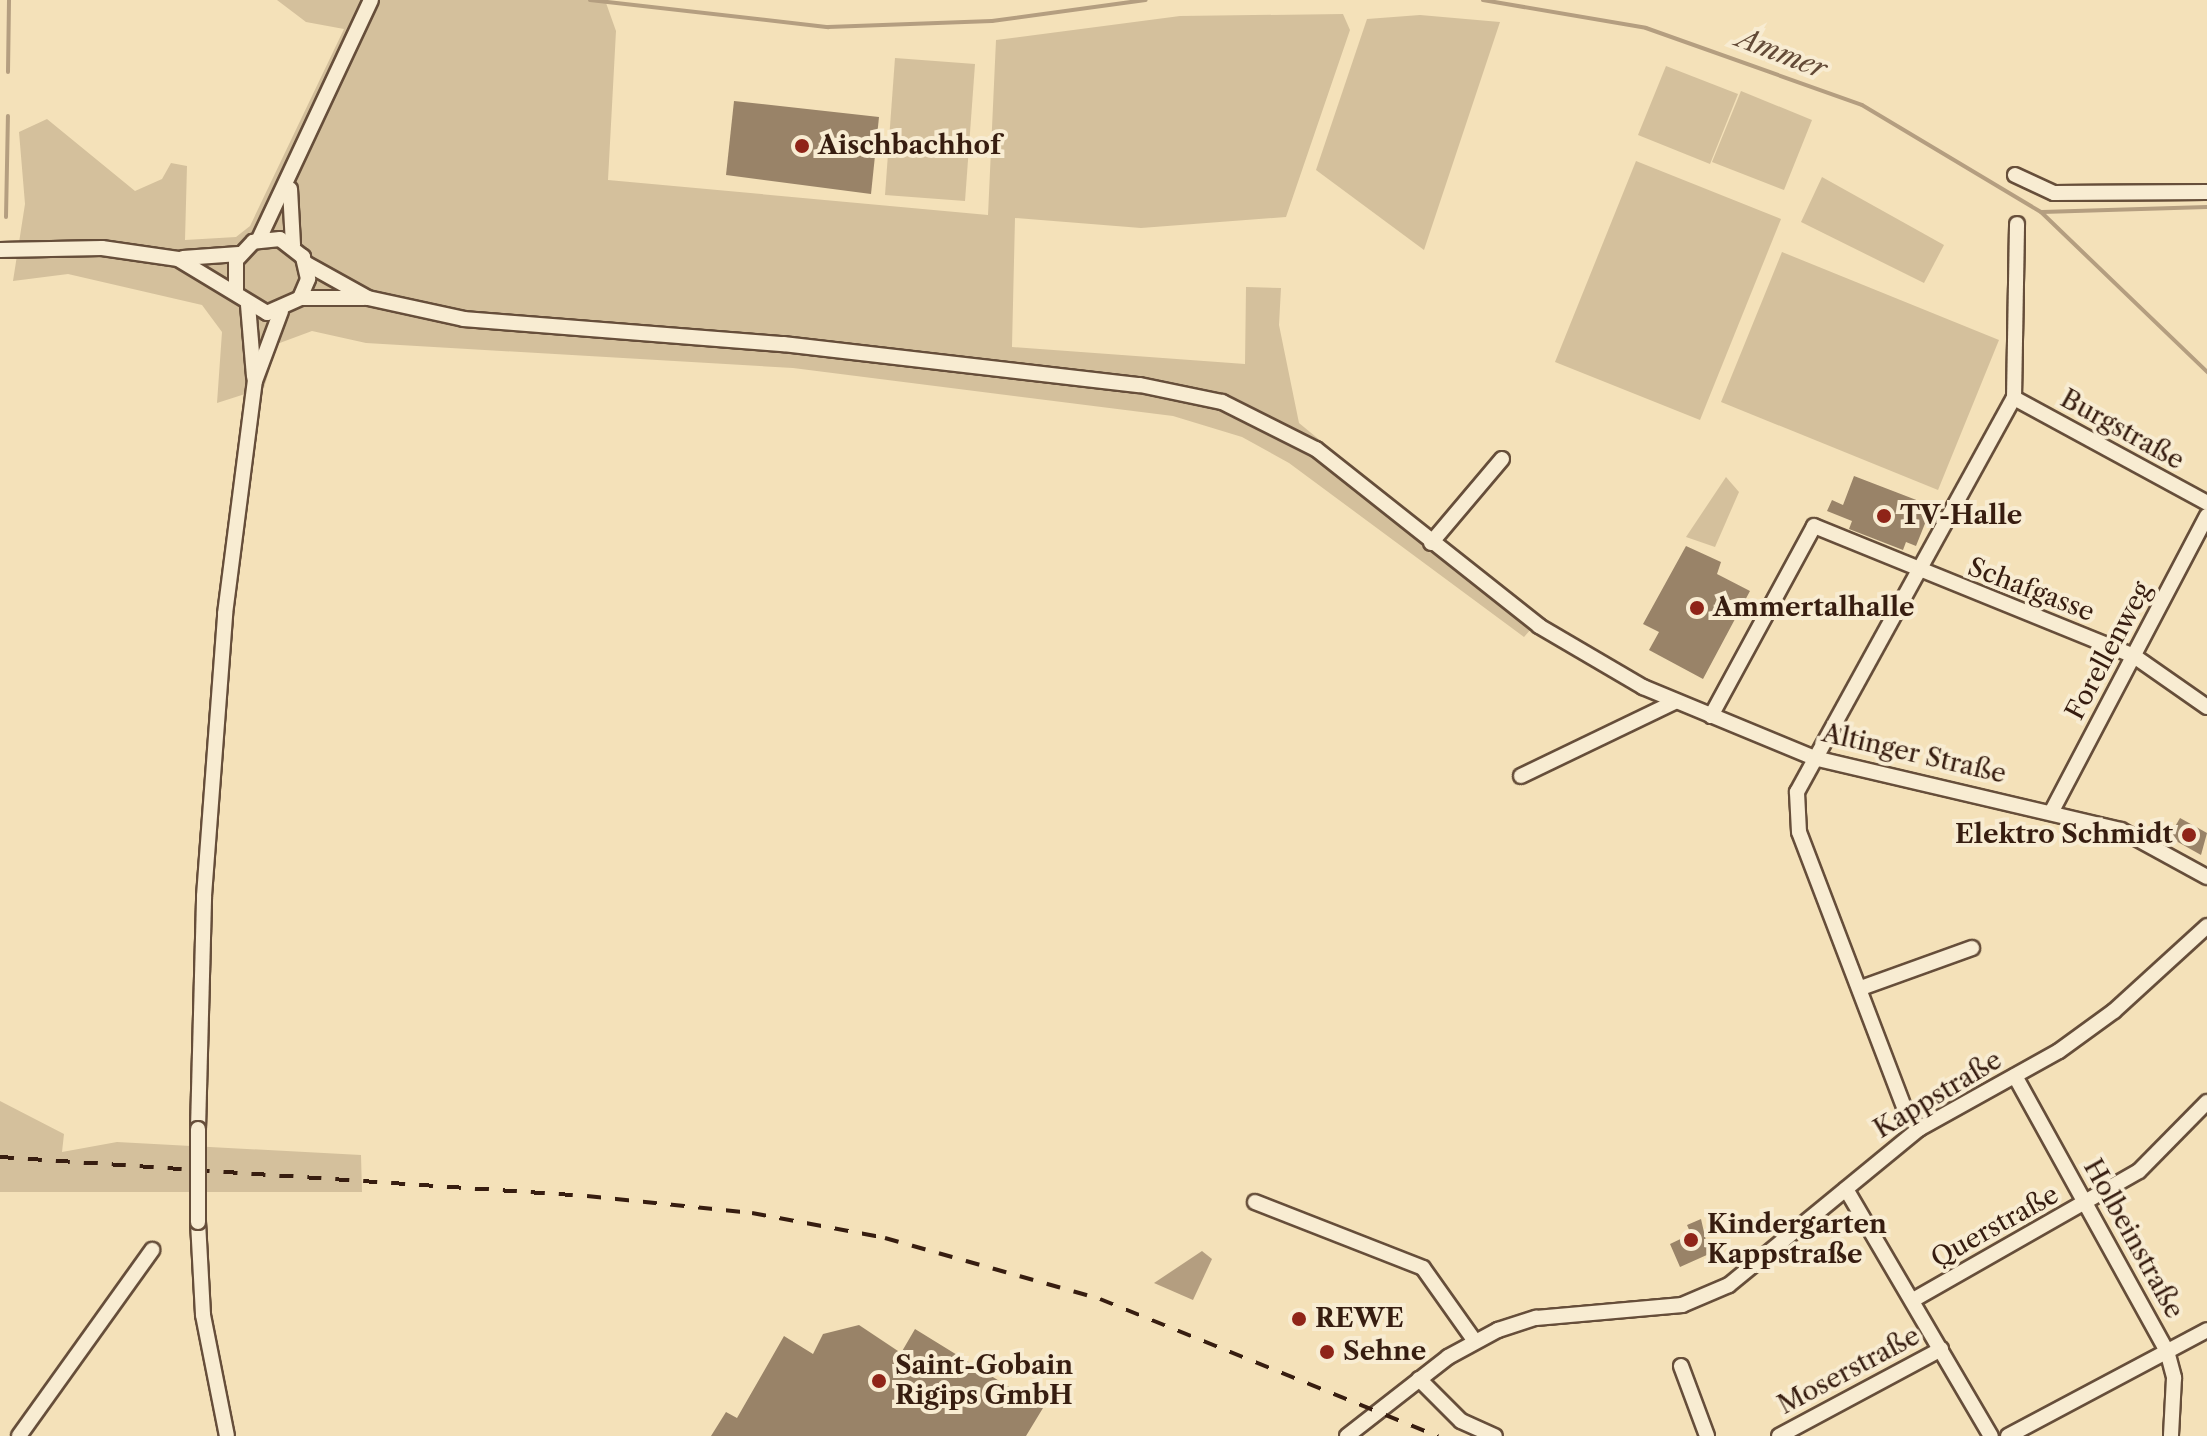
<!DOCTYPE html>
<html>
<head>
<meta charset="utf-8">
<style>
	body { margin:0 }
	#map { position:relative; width:2207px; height:1436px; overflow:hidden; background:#f4e1b9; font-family:"Libre Caslon Text",serif }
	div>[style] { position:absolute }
	.green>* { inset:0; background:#d4c09c }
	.water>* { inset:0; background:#b49e80 }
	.stream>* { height:4px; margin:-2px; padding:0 2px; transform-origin:2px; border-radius:2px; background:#b49e80 }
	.building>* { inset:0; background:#998368 }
	.roads { filter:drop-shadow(2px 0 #664e3a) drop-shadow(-2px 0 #664e3a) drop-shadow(0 2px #664e3a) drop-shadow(0 -2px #664e3a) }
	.minor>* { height:14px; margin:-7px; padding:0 7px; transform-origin:7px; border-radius:7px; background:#f8ecd2 }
	.rail>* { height:4px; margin-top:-2px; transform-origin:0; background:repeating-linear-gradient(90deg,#371d10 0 14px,transparent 0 28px) }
	.bridges { filter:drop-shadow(2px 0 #664e3a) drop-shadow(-2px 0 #664e3a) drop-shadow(0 2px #664e3a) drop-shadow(0 -2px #664e3a) }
	.minor-bridge>* { height:14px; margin:-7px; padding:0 7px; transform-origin:7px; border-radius:7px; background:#f8ecd2 }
	.dots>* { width:22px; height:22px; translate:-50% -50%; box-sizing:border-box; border:4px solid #f8ecd2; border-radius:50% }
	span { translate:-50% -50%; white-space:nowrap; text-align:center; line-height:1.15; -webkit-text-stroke:8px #f8ecd2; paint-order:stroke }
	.poi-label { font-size:26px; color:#371d10; font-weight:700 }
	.left { translate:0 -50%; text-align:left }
	.right { translate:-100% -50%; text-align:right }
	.street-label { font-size:26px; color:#371d10 }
	.water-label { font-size:28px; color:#634a37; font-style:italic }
</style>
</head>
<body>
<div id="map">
	<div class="green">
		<div style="clip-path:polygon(277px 0,605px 0,616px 31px,608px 180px,988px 215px,996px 40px,1180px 16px,1343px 14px,1350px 30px,1286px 217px,1141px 228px,1015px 218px,1012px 347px,1245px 364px,1246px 287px,1281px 288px,1279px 325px,1299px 423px,1539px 620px,1524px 637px,1289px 463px,1242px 437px,1173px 416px,793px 368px,366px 343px,312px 331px,277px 344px,264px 388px,217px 403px,222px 332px,202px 305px,68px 274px,13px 281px,25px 204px,19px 132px,47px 119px,135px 191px,162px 179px,171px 163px,187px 166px,185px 240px,236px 237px,250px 226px,344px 29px,306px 22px)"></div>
		<div style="clip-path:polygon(1420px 15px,1500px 22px,1424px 250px,1316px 170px,1367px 19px)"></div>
		<div style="clip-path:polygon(895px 58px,975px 64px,965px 201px,885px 195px)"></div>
		<div style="clip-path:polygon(1666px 66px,1738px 94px,1710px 164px,1638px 135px)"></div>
		<div style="clip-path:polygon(1741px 91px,1812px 120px,1784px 190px,1712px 162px)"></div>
		<div style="clip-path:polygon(1636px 161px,1781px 219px,1700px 420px,1555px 362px)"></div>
		<div style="clip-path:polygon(1822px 177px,1944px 245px,1924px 283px,1801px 222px)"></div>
		<div style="clip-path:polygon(1782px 252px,1999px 340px,1938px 490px,1721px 402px)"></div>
		<div style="clip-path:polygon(1726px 477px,1739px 492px,1715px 547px,1686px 537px)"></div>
		<div style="clip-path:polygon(0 1101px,64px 1134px,62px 1152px,117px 1142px,361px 1155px,362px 1192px,0 1192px)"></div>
	</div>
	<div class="water">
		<div style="clip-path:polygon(1202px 1251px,1212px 1259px,1193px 1300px,1154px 1283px)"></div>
	</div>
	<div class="stream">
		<div style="left:590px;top:0;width:240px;rotate:6.5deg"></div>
		<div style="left:828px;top:27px;width:164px;rotate:-2.1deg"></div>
		<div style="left:992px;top:21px;width:155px;rotate:-7.8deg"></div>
		<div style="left:1483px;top:0;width:165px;rotate:9.7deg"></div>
		<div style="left:1646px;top:28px;width:229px;rotate:19.6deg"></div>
		<div style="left:1862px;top:105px;width:209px;rotate:30.9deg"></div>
		<div style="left:2041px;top:212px;width:231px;rotate:43.9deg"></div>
		<div style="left:8px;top:72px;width:72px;rotate:-89.2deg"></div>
		<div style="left:2042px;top:212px;width:165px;rotate:-1.7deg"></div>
		<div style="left:6px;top:217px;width:101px;rotate:-88.9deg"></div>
	</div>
	<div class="building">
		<div style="clip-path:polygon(734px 101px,879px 117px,871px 194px,726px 175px)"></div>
		<div style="clip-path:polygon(1854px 476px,1932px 506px,1916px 546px,1906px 542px,1903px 550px,1849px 529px,1852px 521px,1827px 511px,1832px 500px,1843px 505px)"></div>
		<div style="clip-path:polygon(1686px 546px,1721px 562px,1717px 574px,1750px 591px,1703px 679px,1649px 650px,1659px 632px,1643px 624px)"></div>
		<div style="clip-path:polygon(2180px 818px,2207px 833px,2201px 855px,2169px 837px)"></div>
		<div style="clip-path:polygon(1701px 1219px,1709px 1254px,1680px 1267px,1670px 1244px,1691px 1234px,1687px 1225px)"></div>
		<div style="clip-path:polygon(859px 1325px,901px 1353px,915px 1329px,1043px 1408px,1026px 1436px,711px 1436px,726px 1412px,737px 1418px,784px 1336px,813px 1354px,823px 1334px)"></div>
	</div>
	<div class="roads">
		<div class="minor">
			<div style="left:2015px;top:175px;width:43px;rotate:24.8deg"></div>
			<div style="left:2054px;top:193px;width:153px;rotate:-0.4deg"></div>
			<div style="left:290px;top:189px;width:56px;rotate:86.9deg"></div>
			<div style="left:259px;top:239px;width:264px;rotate:-64.9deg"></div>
			<div style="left:0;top:250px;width:102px;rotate:-1.1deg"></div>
			<div style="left:102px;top:248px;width:77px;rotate:8.2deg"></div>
			<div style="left:178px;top:259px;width:104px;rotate:31.2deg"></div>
			<div style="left:267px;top:313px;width:36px;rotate:-24deg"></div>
			<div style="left:300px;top:298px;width:21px;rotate:-67deg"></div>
			<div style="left:308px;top:279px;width:23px;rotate:-103deg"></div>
			<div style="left:303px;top:257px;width:29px;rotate:-142deg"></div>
			<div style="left:280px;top:239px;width:27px;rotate:174deg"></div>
			<div style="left:253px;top:242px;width:25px;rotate:133deg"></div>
			<div style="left:236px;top:260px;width:30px;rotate:90deg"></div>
			<div style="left:183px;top:258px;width:56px;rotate:-4.1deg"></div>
			<div style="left:307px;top:264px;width:70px;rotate:29.1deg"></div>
			<div style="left:368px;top:298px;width:98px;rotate:12.3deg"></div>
			<div style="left:464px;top:319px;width:320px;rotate:4.5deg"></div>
			<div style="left:783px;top:344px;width:359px;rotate:6.6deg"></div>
			<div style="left:1140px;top:385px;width:84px;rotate:11.7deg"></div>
			<div style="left:1222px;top:402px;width:105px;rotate:26.6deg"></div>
			<div style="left:1316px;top:449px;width:285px;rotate:38.4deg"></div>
			<div style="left:1539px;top:626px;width:121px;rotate:30.4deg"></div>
			<div style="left:1643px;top:687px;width:185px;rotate:22.5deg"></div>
			<div style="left:1814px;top:758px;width:315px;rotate:13.2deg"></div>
			<div style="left:2121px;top:830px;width:98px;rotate:28.7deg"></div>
			<div style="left:300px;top:298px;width:64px"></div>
			<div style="left:248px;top:305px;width:72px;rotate:85.2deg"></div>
			<div style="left:2014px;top:398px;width:220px;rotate:28.5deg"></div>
			<div style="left:1431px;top:543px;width:110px;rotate:-49.8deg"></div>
			<div style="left:1711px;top:716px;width:216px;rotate:-61.5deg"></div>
			<div style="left:1814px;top:526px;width:345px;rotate:22.1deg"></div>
			<div style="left:2134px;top:656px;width:89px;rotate:34.9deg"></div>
			<div style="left:1521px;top:776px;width:171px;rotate:-25.7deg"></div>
			<div style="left:2053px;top:809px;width:331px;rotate:-62.3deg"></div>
			<div style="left:1861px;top:988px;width:118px;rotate:-19.8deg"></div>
			<div style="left:2015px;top:1076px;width:314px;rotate:61.1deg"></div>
			<div style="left:2167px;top:1351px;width:28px;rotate:75deg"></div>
			<div style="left:2174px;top:1378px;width:58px;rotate:93deg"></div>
			<div style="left:198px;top:1129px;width:233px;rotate:-88.5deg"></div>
			<div style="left:204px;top:896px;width:283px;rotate:-85.7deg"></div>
			<div style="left:225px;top:614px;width:235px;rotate:-82.7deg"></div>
			<div style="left:255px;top:381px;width:75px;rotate:-69.6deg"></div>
			<div style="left:1919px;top:1129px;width:27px;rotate:-124deg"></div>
			<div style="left:1904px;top:1107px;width:294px;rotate:-110.9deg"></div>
			<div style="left:1799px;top:832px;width:40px;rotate:-92.9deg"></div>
			<div style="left:1797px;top:792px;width:450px;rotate:-61.2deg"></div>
			<div style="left:2014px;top:398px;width:174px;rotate:-89deg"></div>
			<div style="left:1846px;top:1189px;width:286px;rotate:59.6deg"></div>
			<div style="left:1255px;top:1202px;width:180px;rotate:21.4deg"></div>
			<div style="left:1423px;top:1268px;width:88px;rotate:54.7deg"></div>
			<div style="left:198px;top:1222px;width:93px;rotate:86.9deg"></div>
			<div style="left:203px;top:1315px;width:123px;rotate:78.8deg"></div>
			<div style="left:1913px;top:1300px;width:260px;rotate:-29.7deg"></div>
			<div style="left:2139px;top:1171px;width:97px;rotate:-45.4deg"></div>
			<div style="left:1681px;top:1366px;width:75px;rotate:69.6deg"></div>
			<div style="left:1419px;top:1379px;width:59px;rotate:45deg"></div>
			<div style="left:1461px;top:1421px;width:37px;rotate:24deg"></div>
			<div style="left:19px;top:1436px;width:229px;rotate:-54.4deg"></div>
			<div style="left:1347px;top:1436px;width:128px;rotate:-38deg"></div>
			<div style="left:1448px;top:1357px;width:57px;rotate:-28.4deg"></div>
			<div style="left:1498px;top:1330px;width:40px;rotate:-18deg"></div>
			<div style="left:1536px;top:1318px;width:147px;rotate:-5.1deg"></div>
			<div style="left:1682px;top:1305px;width:51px;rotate:-23.1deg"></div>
			<div style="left:1729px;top:1285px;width:246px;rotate:-39.4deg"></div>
			<div style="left:1919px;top:1129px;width:160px;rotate:-29.1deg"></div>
			<div style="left:2059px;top:1051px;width:68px;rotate:-36deg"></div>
			<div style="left:2114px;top:1011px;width:126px;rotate:-42.4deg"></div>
			<div style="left:1779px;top:1436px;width:184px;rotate:-28.2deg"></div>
			<div style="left:2008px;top:1436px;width:225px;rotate:-28deg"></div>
		</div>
	</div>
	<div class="rail">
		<div style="left:0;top:1157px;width:588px;rotate:3.8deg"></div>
		<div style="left:587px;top:1196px;width:166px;rotate:5.9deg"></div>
		<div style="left:752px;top:1213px;width:135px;rotate:10.6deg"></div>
		<div style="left:885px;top:1238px;width:223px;rotate:15.8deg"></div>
		<div style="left:1100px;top:1299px;width:365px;rotate:22.1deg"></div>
	</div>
	<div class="bridges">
		<div class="minor-bridge">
			<div style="left:198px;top:1129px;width:93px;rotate:90deg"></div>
		</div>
	</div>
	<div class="dots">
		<div style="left:802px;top:146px;background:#8f2418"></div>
		<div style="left:1884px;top:516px;background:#8f2418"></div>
		<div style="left:1697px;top:608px;background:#8f2418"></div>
		<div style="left:2189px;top:835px;background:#8f2418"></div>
		<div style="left:1691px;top:1240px;background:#8f2418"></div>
		<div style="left:1299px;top:1319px;background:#8f2418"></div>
		<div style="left:1327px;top:1352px;background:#8f2418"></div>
		<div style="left:879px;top:1381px;background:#8f2418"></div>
	</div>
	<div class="poi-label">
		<span class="left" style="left:818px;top:146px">Aischbachhof</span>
		<span class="left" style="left:1900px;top:516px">TV-Halle</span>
		<span class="left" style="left:1713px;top:608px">Ammertalhalle</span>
		<span class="right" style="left:2173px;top:835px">Elektro Schmidt</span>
		<span class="left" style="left:1707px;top:1240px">Kindergarten<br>Kappstraße</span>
		<span class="left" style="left:1315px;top:1319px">REWE</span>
		<span class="left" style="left:1343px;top:1352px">Sehne</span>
		<span class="left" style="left:895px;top:1381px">Saint-Gobain<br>Rigips GmbH</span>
	</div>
	<div class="street-label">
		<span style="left:2122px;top:430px;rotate:29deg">Burgstraße</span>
		<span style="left:2031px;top:590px;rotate:21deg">Schafgasse</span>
		<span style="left:2109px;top:651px;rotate:-62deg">Forellenweg</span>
		<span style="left:1914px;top:754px;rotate:13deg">Altinger Straße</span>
		<span style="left:1938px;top:1095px;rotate:-31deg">Kappstraße</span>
		<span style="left:1995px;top:1227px;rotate:-29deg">Querstraße</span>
		<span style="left:2133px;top:1239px;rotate:61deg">Holbeinstraße</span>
		<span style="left:1849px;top:1371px;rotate:-28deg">Moserstraße</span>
	</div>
	<div class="water-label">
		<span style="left:1782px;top:53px;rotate:21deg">Ammer</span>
	</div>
</div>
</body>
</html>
